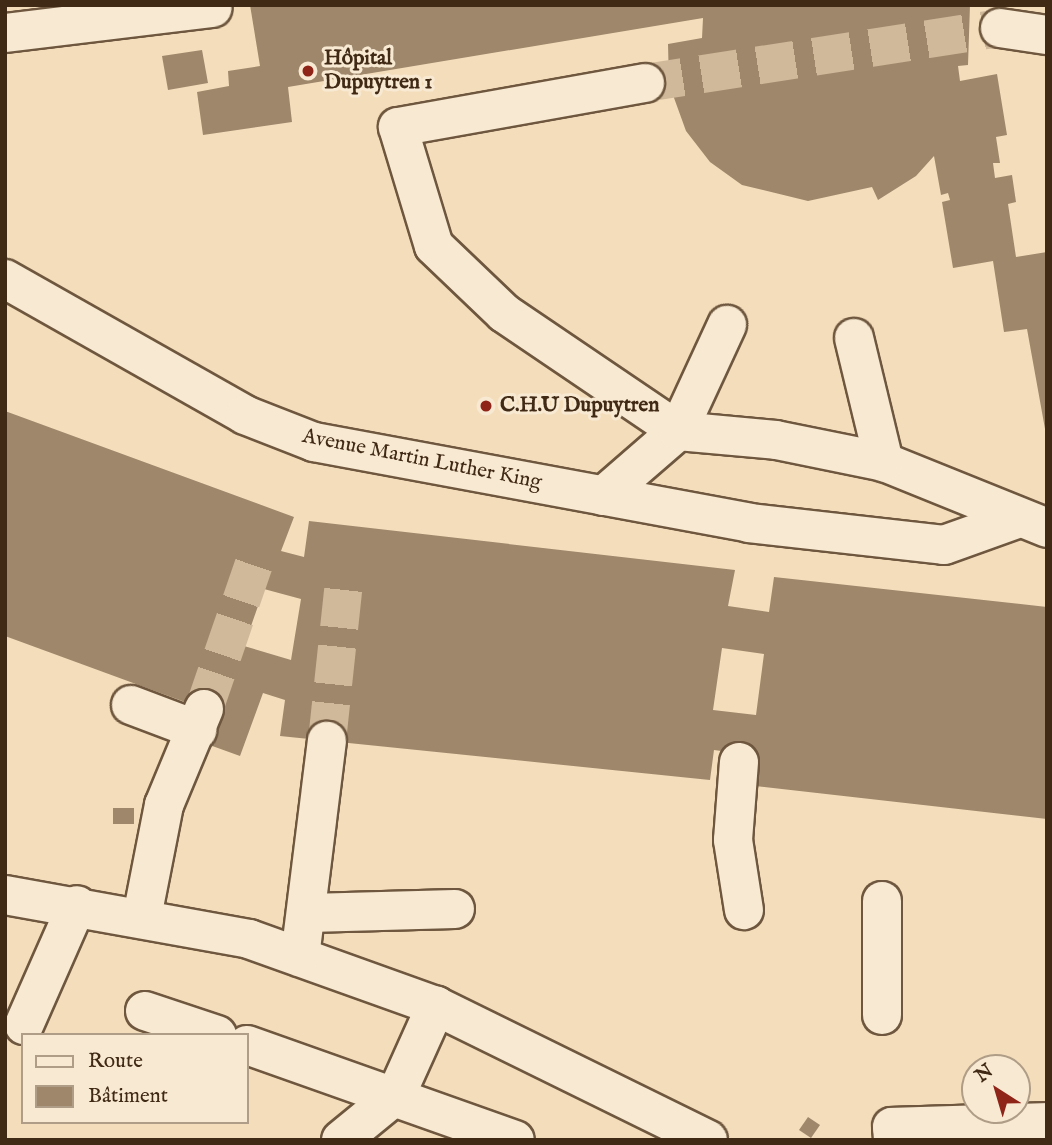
<!DOCTYPE html>
<html>
<head>
<meta charset="utf-8">
<style>
	body { margin:0 }
	#map { position:relative; width:1052px; height:1145px; overflow:hidden; background:#f4ddbb; font-family:"IM FELL English",serif }
	div>[style] { position:absolute }
	.building>* { inset:0; background:#9e876b }
	.minor-tunnel>* { height:38px; margin-top:-19px; transform-origin:0; background:repeating-linear-gradient(90deg,#d0b99a 0 38px,transparent 0 57px) }
	.roads { filter:drop-shadow(2px 0 #6e573e) drop-shadow(-2px 0 #6e573e) drop-shadow(0 2px #6e573e) drop-shadow(0 -2px #6e573e) }
	.minor>* { height:38px; margin:-19px; padding:0 19px; transform-origin:19px; border-radius:19px; background:#f8e9d3 }
	.dots>* { width:19px; height:19px; translate:-50% -50%; box-sizing:border-box; border:4px solid #f8e9d3; border-radius:50% }
	span { translate:-50% -50%; white-space:nowrap; text-align:center; line-height:1.15; -webkit-text-stroke:6px #f8e9d3; paint-order:stroke }
	.poi-label { font-size:21px; color:#412a15; font-weight:700 }
	.left { translate:0 -50%; text-align:left }
	.street-label { font-size:21px; color:#412a15 }
	.frame { position:absolute; inset:0; border:7px solid #412a15; pointer-events:none }
	.legend { position:absolute; left:21px; top:1033px; width:228px; height:91px; box-sizing:border-box; background:#f8e9d3; border:2px solid #af9d87; margin:0; padding:9px 12px; list-style:none; font-size:21px; color:#412a15 }
	.legend li { display:flex; align-items:center; gap:14px; height:35px }
	.legend b { width:35px; border:2px solid #af9d87 }
	.north { position:absolute; left:961px; top:1054px; width:70px; height:70px; box-sizing:border-box; background:#f8e9d3; border:2px solid #af9d87; border-radius:50%; rotate:323deg; font-size:19px; font-weight:700; line-height:28px; text-align:center; color:#412a15 }
	.north::after { content:''; display:block; margin:auto; width:24px; height:32px; background:#8f2418; clip-path:polygon(50% 0,100% 100%,50% 72%,0 100%) }
</style>
</head>
<body>
<div id="map">
	<div class="building">
		<div style="clip-path:polygon(250px 5px,970px 5px,968px 65px,958px 66px,960px 81px,997px 74px,1007px 135px,996px 137px,1000px 163px,993px 163px,995px 178px,1012px 175px,1016px 202px,1008px 204px,1016px 257px,1047px 252px,1047px 440px,1027px 329px,1004px 332px,993px 261px,953px 268px,942px 202px,950px 200px,948px 193px,941px 195px,934px 156px,916px 176px,878px 200px,872px 187px,808px 201px,742px 185px,710px 162px,686px 131px,669px 84px,668px 44px,702px 38px,703px 18px,288px 87px,292px 122px,203px 135px,197px 92px,229px 86px,228px 71px,260px 66px)"></div>
		<div style="clip-path:polygon(202px 50px,208px 83px,168px 90px,162px 56px)"></div>
		<div style="clip-path:polygon(evenodd,5px 411px,294px 517px,281px 551px,304px 557px,309px 521px,735px 570px,728px 606px,769px 612px,774px 577px,1047px 607px,1047px 819px,747px 785px,751px 755px,714px 750px,710px 780px,280px 736px,285px 700px,263px 693px,240px 756px,204px 743px,215px 713px,5px 636px,5px 411px,264px 589px,301px 599px,291px 660px,244px 646px,264px 589px,5px 411px,722px 648px,764px 654px,756px 715px,713px 710px,722px 648px)"></div>
		<div style="clip-path:polygon(113px 808px,134px 808px,134px 824px,113px 824px)"></div>
		<div style="clip-path:polygon(808px 1117px,820px 1125px,811px 1138px,799px 1130px)"></div>
	</div>
	<div class="minor-tunnel">
		<div style="left:645px;top:83px;width:359px;rotate:-8.8deg"></div>
		<div style="left:204px;top:709px;width:160px;rotate:-71deg"></div>
		<div style="left:327px;top:741px;width:161px;rotate:-83.9deg"></div>
	</div>
	<div class="roads">
		<div class="minor">
			<div style="left:1000px;top:28px;width:48px;rotate:8.5deg"></div>
			<div style="left:5px;top:33px;width:209px;rotate:-6.9deg"></div>
			<div style="left:645px;top:83px;width:251px;rotate:169.9deg"></div>
			<div style="left:398px;top:127px;width:124px;rotate:73.2deg"></div>
			<div style="left:434px;top:246px;width:97px;rotate:43.7deg"></div>
			<div style="left:504px;top:313px;width:210px;rotate:34.1deg"></div>
			<div style="left:678px;top:431px;width:98px;rotate:5.2deg"></div>
			<div style="left:776px;top:440px;width:110px;rotate:11.5deg"></div>
			<div style="left:884px;top:462px;width:176px;rotate:22deg"></div>
			<div style="left:5px;top:279px;width:276px;rotate:29.5deg"></div>
			<div style="left:245px;top:415px;width:74px;rotate:21.4deg"></div>
			<div style="left:314px;top:442px;width:442px;rotate:10.5deg"></div>
			<div style="left:749px;top:523px;width:196px;rotate:6.4deg"></div>
			<div style="left:944px;top:545px;width:74px;rotate:-19.7deg"></div>
			<div style="left:854px;top:338px;width:128px;rotate:76.4deg"></div>
			<div style="left:603px;top:496px;width:99px;rotate:-40.9deg"></div>
			<div style="left:678px;top:431px;width:117px;rotate:-65.2deg"></div>
			<div style="left:131px;top:705px;width:71px;rotate:20.7deg"></div>
			<div style="left:739px;top:762px;width:78px;rotate:94.4deg"></div>
			<div style="left:733px;top:840px;width:71px;rotate:81.1deg"></div>
			<div style="left:5px;top:895px;width:248px;rotate:10.2deg"></div>
			<div style="left:249px;top:939px;width:199px;rotate:19.7deg"></div>
			<div style="left:436px;top:1006px;width:303px;rotate:26.2deg"></div>
			<div style="left:882px;top:901px;width:114px;rotate:90deg"></div>
			<div style="left:309px;top:913px;width:146px;rotate:-1.6deg"></div>
			<div style="left:142px;top:917px;width:114px;rotate:-78.9deg"></div>
			<div style="left:164px;top:805px;width:104px;rotate:-67.4deg"></div>
			<div style="left:300px;top:957px;width:218px;rotate:-82.9deg"></div>
			<div style="left:145px;top:1011px;width:76px;rotate:18.4deg"></div>
			<div style="left:24px;top:1025px;width:131px;rotate:-66.2deg"></div>
			<div style="left:247px;top:1045px;width:284px;rotate:19.5deg"></div>
			<div style="left:341px;top:1140px;width:71px;rotate:-39.3deg"></div>
			<div style="left:396px;top:1095px;width:98px;rotate:-65.8deg"></div>
			<div style="left:893px;top:1140px;width:13px;rotate:-94deg"></div>
			<div style="left:892px;top:1127px;width:155px;rotate:-1.8deg"></div>
		</div>
	</div>
	<div class="dots">
		<div style="left:308px;top:71px;background:#8f2418"></div>
		<div style="left:486px;top:406px;background:#8f2418"></div>
	</div>
	<div class="poi-label">
		<span class="left" style="left:324px;top:71px">Hôpital<br>Dupuytren 1</span>
		<span class="left" style="left:500px;top:406px">C.H.U Dupuytren</span>
	</div>
	<div class="street-label">
		<span style="left:422px;top:460px;rotate:11deg">Avenue Martin Luther King</span>
	</div>
	<div class="frame"></div>
	<ul class="legend">
	<li><b style="height:9px;background:#f8e9d3"></b>Route</li>
	<li><b style="height:19px;background:#9e876b"></b>Bâtiment</li>
	</ul>
	<div class="north">N</div>
</div>
</body>
</html>
